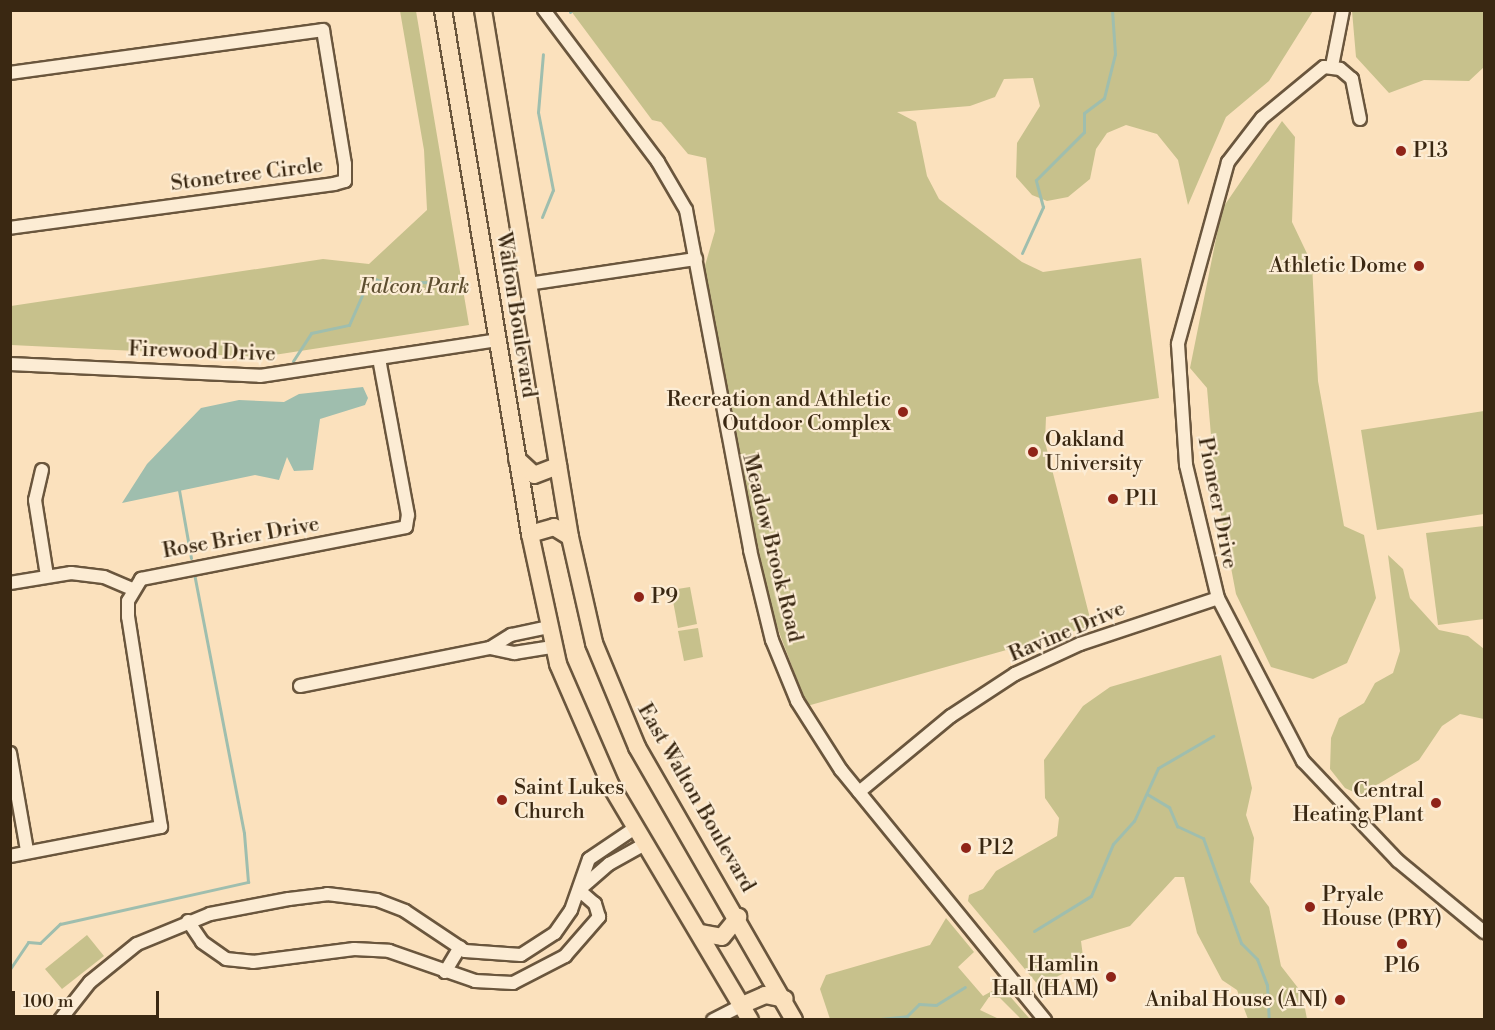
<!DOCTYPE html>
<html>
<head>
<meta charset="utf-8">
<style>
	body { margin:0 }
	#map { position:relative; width:1495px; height:1030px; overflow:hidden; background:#fbe1bd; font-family:"Libre Bodoni",serif }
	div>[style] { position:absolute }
	.green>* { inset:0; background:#c7c18c }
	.water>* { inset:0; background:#9fbeae }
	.stream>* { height:3px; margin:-1.5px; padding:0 1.5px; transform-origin:1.5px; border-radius:1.5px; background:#9fbeae }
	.roads { filter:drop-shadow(2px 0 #6a563d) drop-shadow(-2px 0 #6a563d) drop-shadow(0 2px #6a563d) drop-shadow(0 -2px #6a563d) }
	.minor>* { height:12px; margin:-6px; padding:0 6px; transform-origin:6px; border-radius:6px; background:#fcecd4 }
	.major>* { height:16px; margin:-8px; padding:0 8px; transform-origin:8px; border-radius:8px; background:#fbe1bd }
	.dots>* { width:16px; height:16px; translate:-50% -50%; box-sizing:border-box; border:3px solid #fcecd4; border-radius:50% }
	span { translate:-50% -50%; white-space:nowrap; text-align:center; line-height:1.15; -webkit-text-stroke:4.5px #fcecd4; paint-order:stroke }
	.poi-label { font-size:21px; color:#3a2812 }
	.left { translate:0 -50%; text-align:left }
	.right { translate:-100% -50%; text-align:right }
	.street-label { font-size:21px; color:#3a2812 }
	.park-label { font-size:21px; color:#5d4e30; font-style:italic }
	.frame { position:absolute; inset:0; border:12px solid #3a2812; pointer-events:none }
	.scale { position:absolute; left:12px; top:991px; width:147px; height:27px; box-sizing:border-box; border:3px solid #3a2812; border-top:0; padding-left:8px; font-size:18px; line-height:21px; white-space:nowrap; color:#3a2812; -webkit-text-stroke:4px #fcecd4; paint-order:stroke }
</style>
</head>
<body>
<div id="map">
	<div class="green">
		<div style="clip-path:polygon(400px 11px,416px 11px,469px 325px,261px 357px,11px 345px,11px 306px,323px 259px,369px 264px,427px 210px,424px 150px)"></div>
		<div style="clip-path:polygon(571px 11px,1313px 11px,1269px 81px,1226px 117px,1188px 205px,1178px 160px,1157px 134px,1126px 125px,1107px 133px,1096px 149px,1090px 179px,1068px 197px,1047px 201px,1032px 195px,1016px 177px,1017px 143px,1040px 106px,1033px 78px,1004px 79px,995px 97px,970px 106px,897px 112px,916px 122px,927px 176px,939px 199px,1022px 262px,1043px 272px,1141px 258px,1159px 398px,1046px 417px,1045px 442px,1092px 626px,807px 706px,773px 616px,718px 360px,704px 269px,715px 231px,706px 158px,688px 154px,661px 122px,652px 120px)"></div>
		<div style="clip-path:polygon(1352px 11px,1484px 11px,1484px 67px,1469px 81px,1424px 80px,1389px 93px,1356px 57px)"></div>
		<div style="clip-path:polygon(1282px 121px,1295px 137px,1292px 222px,1312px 264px,1318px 381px,1344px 526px,1364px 535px,1376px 598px,1347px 663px,1313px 679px,1271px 667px,1236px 594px,1215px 483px,1207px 388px,1190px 368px,1222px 209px)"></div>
		<div style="clip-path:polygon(1484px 411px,1484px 514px,1377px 530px,1361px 430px)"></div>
		<div style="clip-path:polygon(1484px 526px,1484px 619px,1438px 625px,1426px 533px)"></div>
		<div style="clip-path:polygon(1388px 555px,1403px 569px,1410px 598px,1439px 630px,1468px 636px,1484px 649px,1484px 719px,1460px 714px,1442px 726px,1419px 760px,1360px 795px,1345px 788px,1330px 769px,1331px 738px,1339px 718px,1364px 703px,1375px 683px,1393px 673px,1400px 651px)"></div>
		<div style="clip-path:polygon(690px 587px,697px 624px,678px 628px,671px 590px)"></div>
		<div style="clip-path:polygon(698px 628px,703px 657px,684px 661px,678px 631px)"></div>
		<div style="clip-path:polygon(1221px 655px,1252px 788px,1246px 815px,1254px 838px,1250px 882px,1269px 907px,1281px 966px,1302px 993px,1307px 1019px,1248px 1019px,1237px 990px,1222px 980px,1197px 933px,1184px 877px,1175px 877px,1130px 926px,1081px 941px,1084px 964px,1058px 976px,1044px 992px,968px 901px,969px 895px,983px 889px,996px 871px,1057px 836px,1059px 818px,1045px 798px,1044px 760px,1083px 706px,1110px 687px)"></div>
		<div style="clip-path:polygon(946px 918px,974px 952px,958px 967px,983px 996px,1001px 986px,1029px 1018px,1021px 1019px,1000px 998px,989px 997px,980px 1010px,999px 1019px,830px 1019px,820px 989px,826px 975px,930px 945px)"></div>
		<div style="clip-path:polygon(87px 935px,104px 956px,62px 989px,45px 969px)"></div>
	</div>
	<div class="water">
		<div style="clip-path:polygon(363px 387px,368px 398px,365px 405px,320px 419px,313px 470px,294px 471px,287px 457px,279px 480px,255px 475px,122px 503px,147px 464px,201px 408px,239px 400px,284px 402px,299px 394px)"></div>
	</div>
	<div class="stream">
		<div style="left:570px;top:12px;width:3px;rotate:-45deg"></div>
		<div style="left:542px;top:217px;width:29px;rotate:-68deg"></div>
		<div style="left:553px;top:190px;width:79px;rotate:-100.9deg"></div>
		<div style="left:538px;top:112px;width:58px;rotate:-85.1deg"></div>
		<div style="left:1022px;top:253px;width:51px;rotate:-65.5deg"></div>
		<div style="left:1043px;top:207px;width:28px;rotate:-105deg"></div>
		<div style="left:1036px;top:180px;width:68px;rotate:-45deg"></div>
		<div style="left:1084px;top:132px;width:19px;rotate:-90deg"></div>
		<div style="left:1084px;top:113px;width:25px;rotate:-37deg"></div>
		<div style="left:1104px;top:98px;width:45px;rotate:-76deg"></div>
		<div style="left:1115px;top:54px;width:44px;rotate:-93.9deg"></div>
		<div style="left:293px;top:361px;width:33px;rotate:-57deg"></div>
		<div style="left:311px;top:333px;width:39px;rotate:-12deg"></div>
		<div style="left:349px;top:325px;width:52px;rotate:-66.4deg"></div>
		<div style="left:370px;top:277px;width:16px;rotate:22deg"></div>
		<div style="left:385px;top:283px;width:44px;rotate:-1.3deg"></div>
		<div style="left:179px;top:490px;width:69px;rotate:80deg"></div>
		<div style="left:1147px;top:794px;width:26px;rotate:31deg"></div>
		<div style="left:1169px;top:807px;width:21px;rotate:67deg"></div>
		<div style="left:1177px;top:826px;width:29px;rotate:25deg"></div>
		<div style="left:1203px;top:838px;width:112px;rotate:70.1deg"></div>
		<div style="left:1241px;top:943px;width:23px;rotate:45deg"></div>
		<div style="left:1257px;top:959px;width:28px;rotate:69deg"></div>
		<div style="left:1267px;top:985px;width:35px;rotate:87deg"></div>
		<div style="left:1034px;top:931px;width:67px;rotate:-31.6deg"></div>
		<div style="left:1091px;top:896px;width:56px;rotate:-67.1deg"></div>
		<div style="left:1113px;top:844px;width:31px;rotate:-48deg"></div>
		<div style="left:1134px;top:821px;width:58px;rotate:-65.6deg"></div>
		<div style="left:1158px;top:768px;width:64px;rotate:-30.2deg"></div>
		<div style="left:10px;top:969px;width:32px;rotate:-56deg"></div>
		<div style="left:28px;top:942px;width:12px;rotate:5deg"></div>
		<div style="left:40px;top:943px;width:28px;rotate:-44deg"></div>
		<div style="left:60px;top:924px;width:193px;rotate:-12.6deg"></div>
		<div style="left:248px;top:882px;width:49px;rotate:-94.7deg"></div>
		<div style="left:244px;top:833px;width:264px;rotate:-100.9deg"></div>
		<div style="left:871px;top:1020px;width:36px;rotate:-6deg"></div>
		<div style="left:907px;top:1016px;width:17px;rotate:-45deg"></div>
		<div style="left:919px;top:1004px;width:17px;rotate:3deg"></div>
		<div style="left:936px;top:1005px;width:34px;rotate:-32deg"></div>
	</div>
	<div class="roads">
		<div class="minor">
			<div style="left:544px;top:10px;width:190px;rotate:53.1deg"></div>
			<div style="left:658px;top:162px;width:56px;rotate:59.7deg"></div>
			<div style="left:686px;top:210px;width:346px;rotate:79.3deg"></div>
			<div style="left:750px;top:550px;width:93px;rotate:76.3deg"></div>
			<div style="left:772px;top:640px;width:66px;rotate:67.7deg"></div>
			<div style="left:797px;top:701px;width:82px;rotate:57.5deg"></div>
			<div style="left:841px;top:770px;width:323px;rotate:50.8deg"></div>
			<div style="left:1332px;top:66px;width:57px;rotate:-78.9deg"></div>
			<div style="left:10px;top:73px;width:316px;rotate:-7.8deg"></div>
			<div style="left:323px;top:30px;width:136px;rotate:80.7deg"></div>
			<div style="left:345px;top:164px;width:17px;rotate:90deg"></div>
			<div style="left:345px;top:181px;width:11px;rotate:165deg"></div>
			<div style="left:334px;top:184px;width:327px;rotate:172.3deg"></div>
			<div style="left:1360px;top:119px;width:41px;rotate:-101.3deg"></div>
			<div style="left:1352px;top:79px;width:16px;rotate:-140deg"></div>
			<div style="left:1340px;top:69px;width:16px;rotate:-173deg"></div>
			<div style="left:1324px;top:67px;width:80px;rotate:140.6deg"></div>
			<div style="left:1262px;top:118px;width:56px;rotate:127.7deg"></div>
			<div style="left:1228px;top:162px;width:189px;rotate:105.4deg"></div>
			<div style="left:1178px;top:344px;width:121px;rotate:86.2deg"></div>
			<div style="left:1186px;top:465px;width:137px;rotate:76.5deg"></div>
			<div style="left:1218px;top:598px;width:184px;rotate:62.5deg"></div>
			<div style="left:1303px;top:761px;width:138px;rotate:46.5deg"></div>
			<div style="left:1398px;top:861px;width:112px;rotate:39.5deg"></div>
			<div style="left:528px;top:284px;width:170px;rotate:-8.5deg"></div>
			<div style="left:10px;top:364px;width:250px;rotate:2.7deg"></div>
			<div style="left:260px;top:376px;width:240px;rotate:-8.6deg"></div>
			<div style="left:42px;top:470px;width:31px;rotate:103deg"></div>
			<div style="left:35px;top:500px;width:77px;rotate:81deg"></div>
			<div style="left:10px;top:583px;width:62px;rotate:-9.3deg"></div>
			<div style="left:71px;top:573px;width:33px;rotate:7deg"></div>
			<div style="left:104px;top:577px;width:30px;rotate:23deg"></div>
			<div style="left:490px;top:648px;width:25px;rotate:12deg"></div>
			<div style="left:514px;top:653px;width:39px;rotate:-9deg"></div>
			<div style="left:300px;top:686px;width:194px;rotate:-11.3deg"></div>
			<div style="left:490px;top:648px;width:25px;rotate:-32deg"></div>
			<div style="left:511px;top:635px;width:38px;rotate:-12deg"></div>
			<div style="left:10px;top:753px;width:98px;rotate:80.1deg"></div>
			<div style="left:859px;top:792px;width:119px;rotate:-39.6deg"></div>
			<div style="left:951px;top:716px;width:77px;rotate:-33.3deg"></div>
			<div style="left:1015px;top:674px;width:72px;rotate:-24.8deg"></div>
			<div style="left:1080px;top:644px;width:145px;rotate:-18.4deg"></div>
			<div style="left:10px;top:856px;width:154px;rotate:-10.9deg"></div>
			<div style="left:161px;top:827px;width:213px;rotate:-98.9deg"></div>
			<div style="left:128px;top:617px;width:16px;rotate:-90deg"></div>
			<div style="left:128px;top:601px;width:26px;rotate:-59deg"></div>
			<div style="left:141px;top:579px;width:270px;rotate:-11.1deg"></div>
			<div style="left:406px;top:527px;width:12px;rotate:-81deg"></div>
			<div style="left:408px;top:515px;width:159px;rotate:-100.5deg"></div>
			<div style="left:579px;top:890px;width:40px;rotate:-41deg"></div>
			<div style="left:609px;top:864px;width:41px;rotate:-29.1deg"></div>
			<div style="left:188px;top:921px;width:25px;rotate:56deg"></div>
			<div style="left:202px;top:942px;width:29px;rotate:35deg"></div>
			<div style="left:226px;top:959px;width:27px;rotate:6deg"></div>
			<div style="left:253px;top:962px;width:102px;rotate:-7.3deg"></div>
			<div style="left:354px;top:949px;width:35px;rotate:3deg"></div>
			<div style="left:389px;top:951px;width:91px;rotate:19.2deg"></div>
			<div style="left:475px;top:981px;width:38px;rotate:3deg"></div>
			<div style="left:513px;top:983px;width:59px;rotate:-27.4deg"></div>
			<div style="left:565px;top:956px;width:52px;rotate:-48.9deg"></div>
			<div style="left:599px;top:917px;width:14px;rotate:-107deg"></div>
			<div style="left:595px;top:904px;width:21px;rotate:-139deg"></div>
			<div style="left:445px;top:972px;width:29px;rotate:-59deg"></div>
			<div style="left:60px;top:1020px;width:48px;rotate:-51.7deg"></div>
			<div style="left:90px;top:982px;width:60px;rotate:-39deg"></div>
			<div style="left:137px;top:944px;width:79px;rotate:-22.3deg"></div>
			<div style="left:210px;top:914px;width:80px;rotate:-10.8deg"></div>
			<div style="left:289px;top:899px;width:38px;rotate:-7deg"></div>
			<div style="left:327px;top:894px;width:50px;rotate:6.8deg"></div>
			<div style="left:377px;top:900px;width:30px;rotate:21deg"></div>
			<div style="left:405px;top:911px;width:72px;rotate:33.7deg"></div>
			<div style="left:465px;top:951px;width:56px;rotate:4.1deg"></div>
			<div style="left:521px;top:955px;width:40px;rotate:-32.9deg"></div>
			<div style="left:555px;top:933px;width:28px;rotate:-55deg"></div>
			<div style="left:571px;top:910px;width:54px;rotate:-70.6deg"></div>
			<div style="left:589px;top:859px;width:55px;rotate:-34deg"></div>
			<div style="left:713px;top:1020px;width:33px;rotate:-27deg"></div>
		</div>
		<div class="major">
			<div style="left:443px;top:10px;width:531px;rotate:80.57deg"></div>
			<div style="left:530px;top:534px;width:133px;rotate:77.8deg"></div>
			<div style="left:558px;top:664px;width:133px;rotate:66.5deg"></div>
			<div style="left:611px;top:786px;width:272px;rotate:59.3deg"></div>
			<div style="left:483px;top:10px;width:534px;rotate:80.63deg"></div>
			<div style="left:570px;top:537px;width:109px;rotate:77.2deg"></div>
			<div style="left:594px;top:643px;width:113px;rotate:67.5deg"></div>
			<div style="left:637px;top:747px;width:315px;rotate:60.1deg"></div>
			<div style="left:517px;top:459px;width:23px;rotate:43deg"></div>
			<div style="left:534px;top:475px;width:26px;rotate:-21deg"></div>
			<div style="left:530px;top:534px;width:25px;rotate:-16deg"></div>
			<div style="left:554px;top:527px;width:19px;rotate:32deg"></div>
			<div style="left:700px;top:933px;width:22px;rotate:10deg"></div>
			<div style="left:722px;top:937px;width:26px;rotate:-51deg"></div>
			<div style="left:742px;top:1005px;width:25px;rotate:-23deg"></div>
			<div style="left:765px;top:995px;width:20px;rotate:11deg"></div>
		</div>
	</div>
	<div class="dots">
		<div style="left:1401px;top:151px;background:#8f2418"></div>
		<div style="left:1419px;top:266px;background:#8f2418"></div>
		<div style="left:903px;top:412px;background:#8f2418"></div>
		<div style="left:1033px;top:452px;background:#8f2418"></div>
		<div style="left:1113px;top:499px;background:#8f2418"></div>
		<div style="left:639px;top:597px;background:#8f2418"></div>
		<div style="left:502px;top:800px;background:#8f2418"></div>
		<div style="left:1436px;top:803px;background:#8f2418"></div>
		<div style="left:966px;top:848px;background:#8f2418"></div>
		<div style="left:1310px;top:907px;background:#8f2418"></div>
		<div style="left:1402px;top:944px;background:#8f2418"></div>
		<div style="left:1111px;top:977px;background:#8f2418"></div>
		<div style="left:1340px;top:1000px;background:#8f2418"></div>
	</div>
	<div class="poi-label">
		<span class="left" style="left:1413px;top:151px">P13</span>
		<span class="right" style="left:1407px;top:266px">Athletic Dome</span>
		<span class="right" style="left:891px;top:412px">Recreation and Athletic<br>Outdoor Complex</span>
		<span class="left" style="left:1045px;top:452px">Oakland<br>University</span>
		<span class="left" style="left:1125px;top:499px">P11</span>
		<span class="left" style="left:651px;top:597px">P9</span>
		<span class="left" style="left:514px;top:800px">Saint Lukes<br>Church</span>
		<span class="right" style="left:1424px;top:803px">Central<br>Heating Plant</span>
		<span class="left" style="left:978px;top:848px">P12</span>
		<span class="left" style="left:1322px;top:907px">Pryale<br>House (PRY)</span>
		<span class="right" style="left:1099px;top:977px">Hamlin<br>Hall (HAM)</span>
		<span style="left:1402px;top:966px">P16</span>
		<span class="right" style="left:1328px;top:1000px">Anibal House (ANI)</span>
	</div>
	<div class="street-label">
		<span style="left:247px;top:175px;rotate:-7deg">Stonetree Circle</span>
		<span style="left:516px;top:315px;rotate:81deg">Walton Boulevard</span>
		<span style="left:202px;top:352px;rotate:2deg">Firewood Drive</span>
		<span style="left:1217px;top:503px;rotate:79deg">Pioneer Drive</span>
		<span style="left:241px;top:538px;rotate:-10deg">Rose Brier Drive</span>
		<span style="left:772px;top:548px;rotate:76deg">Meadow Brook Road</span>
		<span style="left:1067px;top:632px;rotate:-23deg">Ravine Drive</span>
		<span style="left:696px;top:798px;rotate:60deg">East Walton Boulevard</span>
	</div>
	<div class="park-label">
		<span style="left:414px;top:287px">Falcon Park</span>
	</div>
	<div class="frame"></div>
	<div class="scale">100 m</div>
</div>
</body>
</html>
